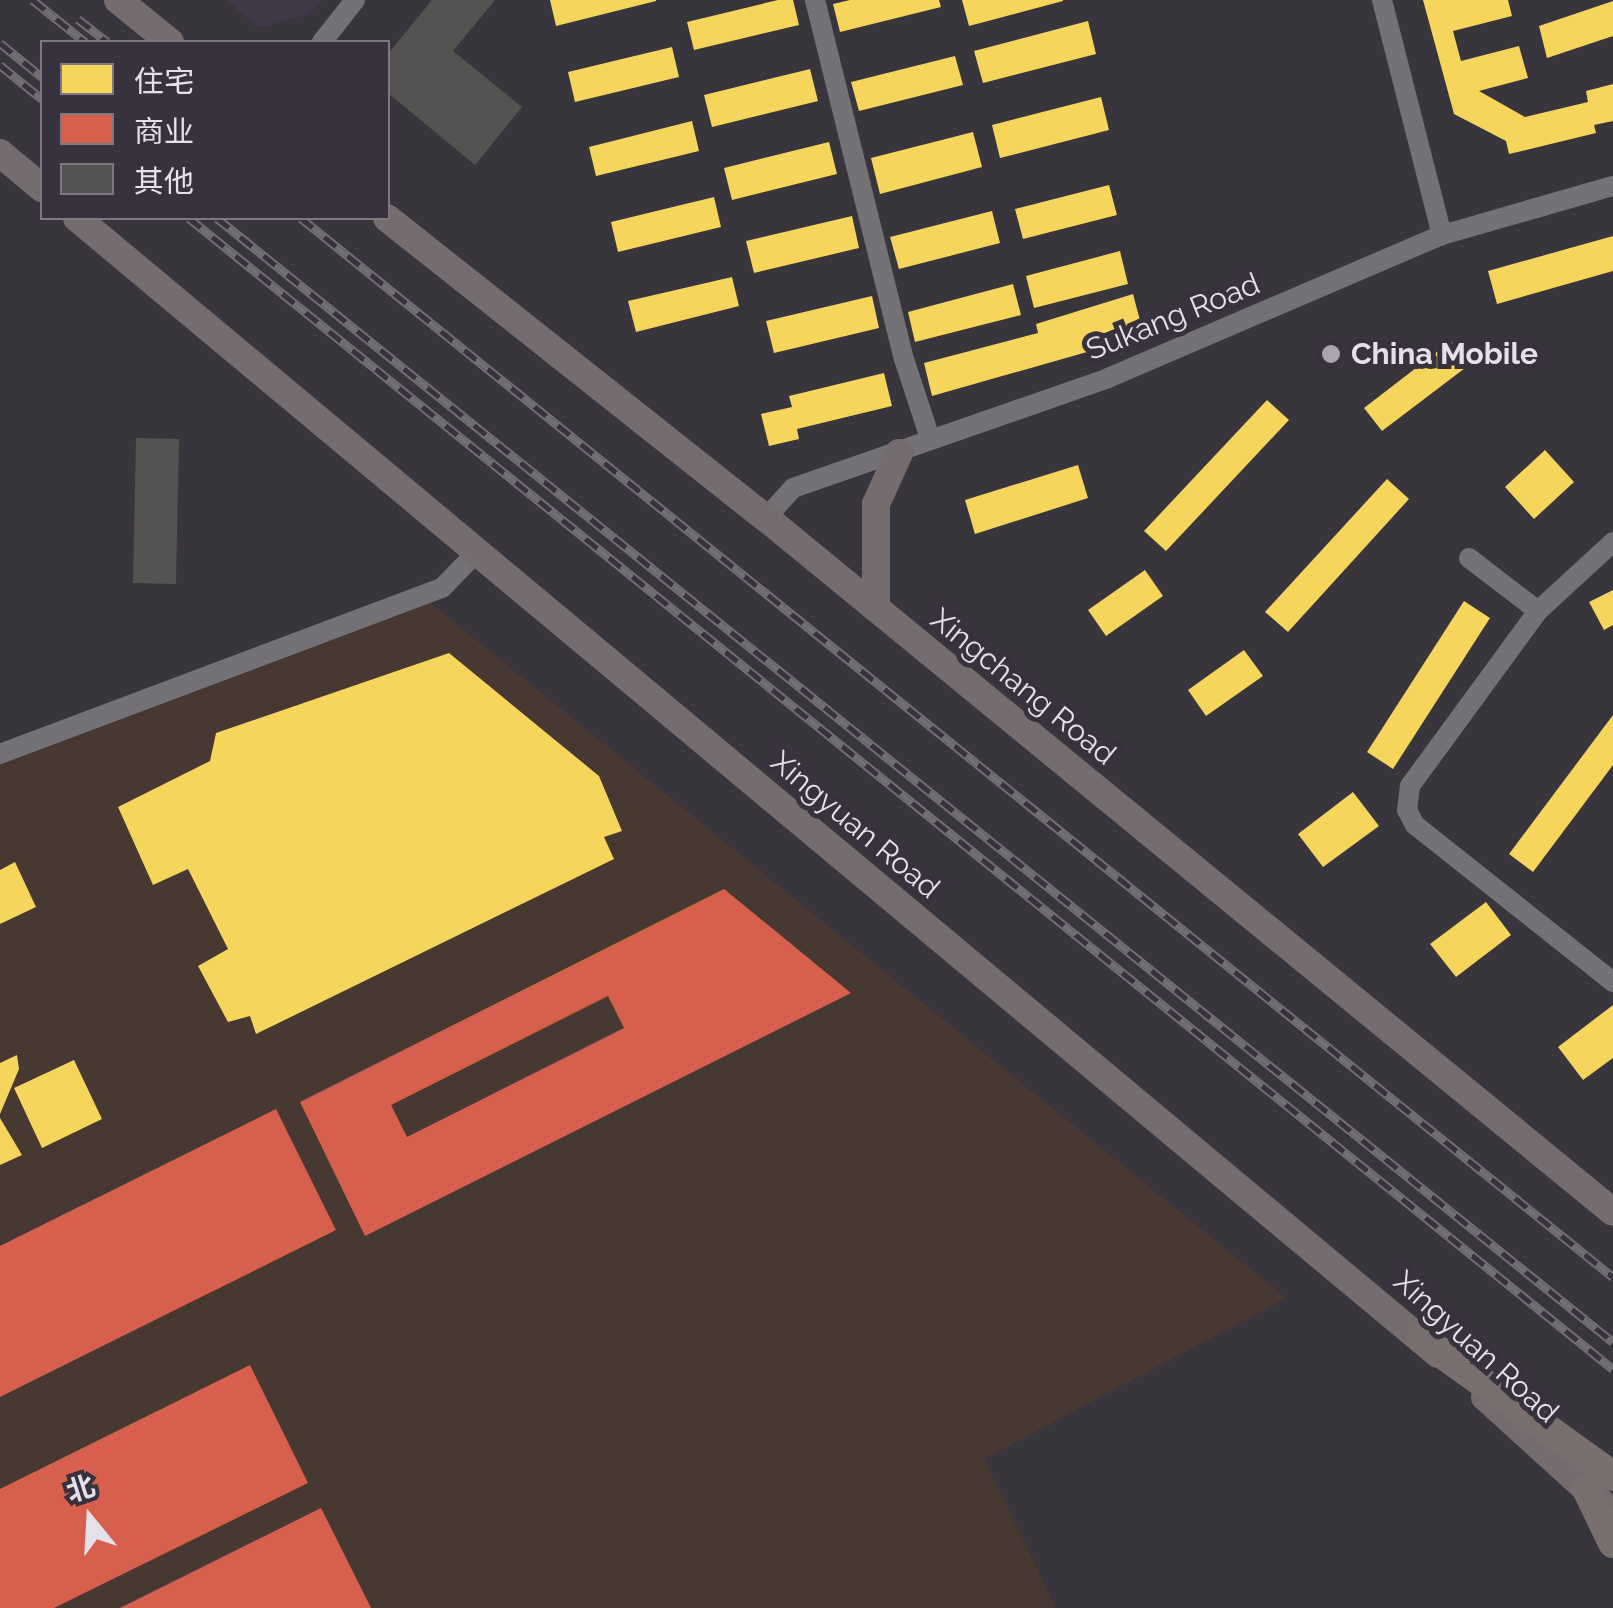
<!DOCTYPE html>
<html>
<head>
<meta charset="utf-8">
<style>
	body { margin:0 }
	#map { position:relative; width:1613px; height:1608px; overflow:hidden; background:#38353c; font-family:Raleway,"Noto Sans SC",sans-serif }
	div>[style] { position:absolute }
	.commercial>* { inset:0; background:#483832 }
	.built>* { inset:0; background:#413849 }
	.homes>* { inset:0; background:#f6d55c }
	.shops>* { inset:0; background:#d6604d }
	.building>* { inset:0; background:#555252 }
	.minor>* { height:20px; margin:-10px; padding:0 10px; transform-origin:10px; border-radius:10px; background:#747177 }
	.major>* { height:28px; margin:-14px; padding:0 14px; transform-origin:14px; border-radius:14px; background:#746c6f }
	.highway>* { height:30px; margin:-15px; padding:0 15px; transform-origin:15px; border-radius:15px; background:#796f6f }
	.rail>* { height:9px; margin-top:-4.5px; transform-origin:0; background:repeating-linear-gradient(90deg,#38323f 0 15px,#716f74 0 30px); box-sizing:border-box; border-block:2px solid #716f74 }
	.dots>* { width:28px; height:28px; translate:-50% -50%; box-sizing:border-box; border:5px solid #38323f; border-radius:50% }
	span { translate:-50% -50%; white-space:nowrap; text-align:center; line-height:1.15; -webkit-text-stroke:10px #38323f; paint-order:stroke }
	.street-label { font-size:30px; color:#e5e1ea }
	.poi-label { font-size:30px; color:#e5e1ea; font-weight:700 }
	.left { translate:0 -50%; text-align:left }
	.legend { position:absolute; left:40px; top:40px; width:350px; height:180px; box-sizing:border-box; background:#38323f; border:2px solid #7d7883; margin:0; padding:12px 18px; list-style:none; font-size:30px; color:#e5e1ea }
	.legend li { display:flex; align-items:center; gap:20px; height:50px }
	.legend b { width:50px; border:2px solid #7d7883 }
	.north { position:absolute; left:40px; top:1468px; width:100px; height:100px; -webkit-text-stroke:8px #38323f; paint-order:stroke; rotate:342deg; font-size:28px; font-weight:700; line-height:40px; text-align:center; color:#e5e1ea }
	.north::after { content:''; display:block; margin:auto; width:35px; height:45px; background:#e5e1ea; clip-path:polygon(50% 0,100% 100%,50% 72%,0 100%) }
</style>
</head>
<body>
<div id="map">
	<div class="commercial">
		<div style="clip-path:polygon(427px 600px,1286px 1298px,984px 1459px,1056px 1608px,0 1608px,0 763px)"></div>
	</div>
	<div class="built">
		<div style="clip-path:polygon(226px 0,321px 0,310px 13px,260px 28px)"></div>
	</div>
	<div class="homes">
		<div style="clip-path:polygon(550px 0,656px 0,656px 1px,556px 26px)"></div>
		<div style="clip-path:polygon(778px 0,793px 0,799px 25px,694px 50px,687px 22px)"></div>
		<div style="clip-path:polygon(850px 0,939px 0,941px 7px,840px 32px,833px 4px)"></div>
		<div style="clip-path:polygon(962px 0,1063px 0,1063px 1px,969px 26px)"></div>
		<div style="clip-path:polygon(1423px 0,1508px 0,1512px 16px,1453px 31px,1461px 61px,1519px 46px,1528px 78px,1479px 91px,1525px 117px,1588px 102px,1586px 91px,1613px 84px,1613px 121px,1594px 125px,1596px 133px,1509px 154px,1506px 141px,1454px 114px)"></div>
		<div style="clip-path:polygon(1613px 1px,1613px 36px,1547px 58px,1539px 26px)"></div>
		<div style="clip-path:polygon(1088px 21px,1096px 54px,983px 83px,974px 51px)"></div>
		<div style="clip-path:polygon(672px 47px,679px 77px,575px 102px,568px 72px)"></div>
		<div style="clip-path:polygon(955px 56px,963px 85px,859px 111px,851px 82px)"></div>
		<div style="clip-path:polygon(810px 69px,818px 101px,712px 127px,704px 95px)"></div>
		<div style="clip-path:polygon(1101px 97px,1109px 130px,1000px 158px,992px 125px)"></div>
		<div style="clip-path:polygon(692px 121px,699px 151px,596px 176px,589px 147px)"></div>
		<div style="clip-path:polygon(973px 132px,982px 167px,880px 194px,871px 158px)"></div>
		<div style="clip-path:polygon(829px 142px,837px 174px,732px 200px,724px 168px)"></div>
		<div style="clip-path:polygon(1109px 185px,1117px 215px,1023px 239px,1015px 209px)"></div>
		<div style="clip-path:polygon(714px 197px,721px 227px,618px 252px,611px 222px)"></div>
		<div style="clip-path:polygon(992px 211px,1000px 243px,899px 269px,890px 237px)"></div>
		<div style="clip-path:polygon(852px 216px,859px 248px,754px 273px,746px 241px)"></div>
		<div style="clip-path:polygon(1613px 236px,1613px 271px,1497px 304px,1488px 271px)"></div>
		<div style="clip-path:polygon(1120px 251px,1128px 284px,1034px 308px,1026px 276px)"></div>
		<div style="clip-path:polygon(732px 277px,739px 306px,636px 332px,628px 301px)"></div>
		<div style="clip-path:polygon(1013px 284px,1021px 315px,915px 342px,908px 312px)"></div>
		<div style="clip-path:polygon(1133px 294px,1142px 328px,1113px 336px,1115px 344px,932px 396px,924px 363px,1038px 333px,1036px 324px)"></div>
		<div style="clip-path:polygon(872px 296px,879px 328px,774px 353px,766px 321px)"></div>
		<div style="clip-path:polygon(1451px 341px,1469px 365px,1382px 431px,1364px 408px)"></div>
		<div style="clip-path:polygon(884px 373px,892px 406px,797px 429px,799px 439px,769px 446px,761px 414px,792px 407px,789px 396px)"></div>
		<div style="clip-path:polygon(1267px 400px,1289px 420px,1166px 551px,1144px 531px)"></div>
		<div style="clip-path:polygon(1545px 450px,1574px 482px,1534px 519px,1505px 487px)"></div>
		<div style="clip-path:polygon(1078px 465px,1088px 498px,975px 534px,965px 500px)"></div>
		<div style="clip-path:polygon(1387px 479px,1409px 499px,1288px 632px,1265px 612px)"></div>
		<div style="clip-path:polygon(1145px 570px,1163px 596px,1106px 636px,1088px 610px)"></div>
		<div style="clip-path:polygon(1613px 590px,1613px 625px,1604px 630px,1589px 602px)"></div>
		<div style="clip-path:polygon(1464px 601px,1490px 618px,1393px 769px,1367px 752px)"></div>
		<div style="clip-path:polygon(1244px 650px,1263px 676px,1206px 716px,1188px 690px)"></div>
		<div style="clip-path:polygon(449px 653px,599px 776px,622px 831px,604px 837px,614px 859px,256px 1034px,250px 1016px,228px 1022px,198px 966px,228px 949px,188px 869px,153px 885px,118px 807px,210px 761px,216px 733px)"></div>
		<div style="clip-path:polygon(1613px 715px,1613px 765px,1533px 872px,1509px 854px)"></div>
		<div style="clip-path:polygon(1353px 792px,1379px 826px,1323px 867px,1298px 834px)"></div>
		<div style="clip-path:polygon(15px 862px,36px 907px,0 924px,0 870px)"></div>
		<div style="clip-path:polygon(1486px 902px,1511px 935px,1456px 977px,1430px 944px)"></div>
		<div style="clip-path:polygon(1613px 1005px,1613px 1058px,1583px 1080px,1558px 1047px)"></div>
		<div style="clip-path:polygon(17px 1055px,19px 1069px,0 1114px,0 1063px)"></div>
		<div style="clip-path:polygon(74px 1060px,102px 1119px,42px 1148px,14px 1088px)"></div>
		<div style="clip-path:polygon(0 1118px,22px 1155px,0 1165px)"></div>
	</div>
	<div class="shops">
		<div style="clip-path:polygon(evenodd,724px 889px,851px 993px,365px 1236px,300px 1102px,724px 889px,608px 996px,624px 1028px,407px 1137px,391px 1105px,608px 996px)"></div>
		<div style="clip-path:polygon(276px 1109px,336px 1230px,0 1397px,0 1246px)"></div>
		<div style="clip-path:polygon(250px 1365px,308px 1483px,54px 1608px,0 1608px,0 1489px)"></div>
		<div style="clip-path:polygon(321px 1508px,371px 1608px,120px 1608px)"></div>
	</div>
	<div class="building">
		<div style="clip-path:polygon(432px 0,495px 0,453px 51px,522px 107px,475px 165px,388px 93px,388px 54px)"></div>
		<div style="clip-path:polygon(136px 438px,179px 439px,176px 584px,133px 583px)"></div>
	</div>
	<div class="minor">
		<div style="left:815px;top:0;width:370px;rotate:76.1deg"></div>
		<div style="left:904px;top:359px;width:83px;rotate:71.8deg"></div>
		<div style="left:1382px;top:0;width:243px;rotate:75.7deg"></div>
		<div style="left:322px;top:42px;width:53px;rotate:-51.8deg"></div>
		<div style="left:766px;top:518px;width:40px;rotate:-48deg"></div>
		<div style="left:793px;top:488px;width:334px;rotate:-19.2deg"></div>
		<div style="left:1108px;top:378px;width:363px;rotate:-23.2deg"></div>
		<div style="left:1442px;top:235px;width:178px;rotate:-16deg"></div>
		<div style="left:1613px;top:542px;width:102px;rotate:137.4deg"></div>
		<div style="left:1538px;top:611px;width:217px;rotate:126.2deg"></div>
		<div style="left:1410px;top:786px;width:24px;rotate:97deg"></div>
		<div style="left:1407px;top:810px;width:17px;rotate:62deg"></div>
		<div style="left:1415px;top:825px;width:253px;rotate:38.4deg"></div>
		<div style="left:1469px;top:558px;width:87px;rotate:37.5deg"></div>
		<div style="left:0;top:754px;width:472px;rotate:-20.6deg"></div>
		<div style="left:442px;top:588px;width:49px;rotate:-45.8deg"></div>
	</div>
	<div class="major">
		<div style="left:118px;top:0;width:67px;rotate:38.9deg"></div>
		<div style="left:0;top:153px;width:55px;rotate:39.8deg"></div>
		<div style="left:77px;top:218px;width:1773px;rotate:39.85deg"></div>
		<div style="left:387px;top:218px;width:483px;rotate:38.4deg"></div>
		<div style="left:766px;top:518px;width:1095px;rotate:39.33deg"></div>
		<div style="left:876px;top:608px;width:104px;rotate:-90deg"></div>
		<div style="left:876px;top:504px;width:56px;rotate:-65.7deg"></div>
		<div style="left:1485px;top:1397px;width:156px;rotate:42.2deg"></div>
	</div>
	<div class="highway">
		<div style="left:1422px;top:1339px;width:235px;rotate:35.7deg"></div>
		<div style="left:1587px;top:1489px;width:60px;rotate:64.3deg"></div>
	</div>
	<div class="rail">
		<div style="left:33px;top:0;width:67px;rotate:38.9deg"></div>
		<div style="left:78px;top:19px;width:37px;rotate:38deg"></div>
		<div style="left:0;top:43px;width:54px;rotate:39deg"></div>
		<div style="left:0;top:65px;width:54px;rotate:39deg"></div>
		<div style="left:189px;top:218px;width:1831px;rotate:38.95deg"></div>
		<div style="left:217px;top:218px;width:1792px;rotate:38.84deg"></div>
		<div style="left:301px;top:218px;width:1686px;rotate:38.91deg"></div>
	</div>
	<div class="dots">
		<div style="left:1331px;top:354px;background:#a8a5ad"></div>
	</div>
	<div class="street-label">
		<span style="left:1173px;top:317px;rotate:-22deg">Sukang Road</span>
		<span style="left:1023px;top:687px;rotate:39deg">Xingchang Road</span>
		<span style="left:855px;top:825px;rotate:40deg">Xingyuan Road</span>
		<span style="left:1476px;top:1347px;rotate:42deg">Xingyuan Road</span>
	</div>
	<div class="poi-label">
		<span class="left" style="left:1351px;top:354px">China Mobile</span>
	</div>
	<ul class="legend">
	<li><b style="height:28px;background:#f6d55c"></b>住宅</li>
	<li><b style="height:28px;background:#d6604d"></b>商业</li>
	<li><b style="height:28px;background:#555252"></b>其他</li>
	</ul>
	<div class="north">北</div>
</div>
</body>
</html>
